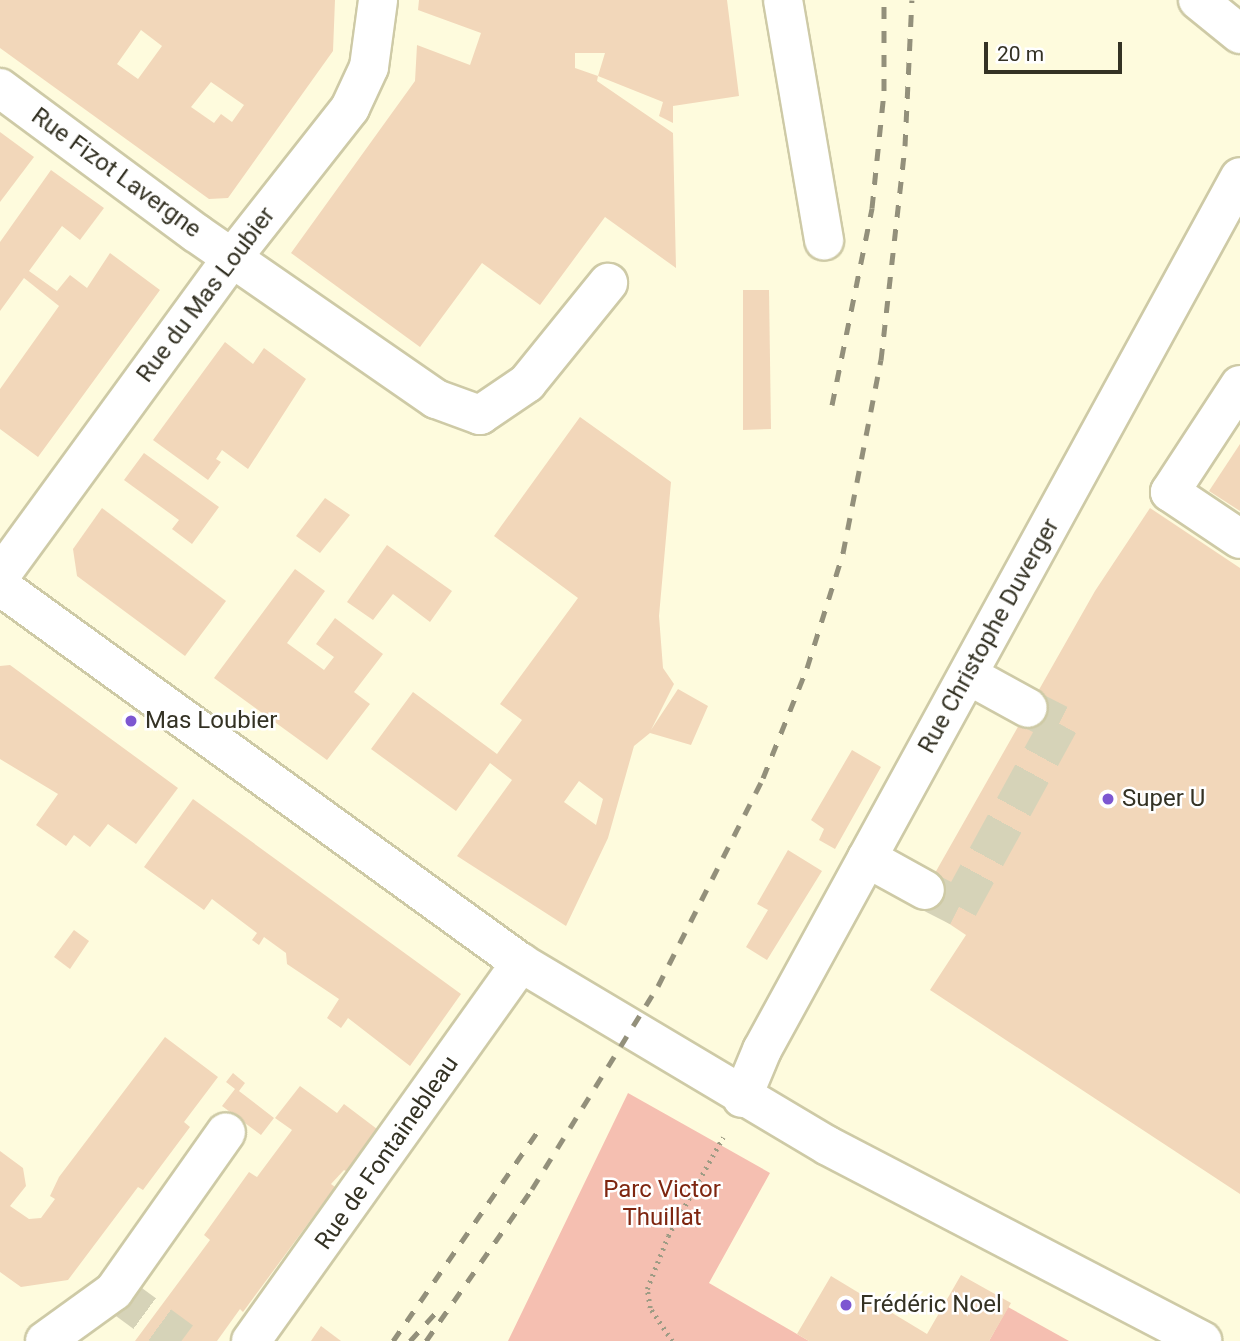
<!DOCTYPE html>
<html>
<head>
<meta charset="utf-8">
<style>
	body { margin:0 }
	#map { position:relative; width:1240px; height:1341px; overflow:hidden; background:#fefbdd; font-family:Roboto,sans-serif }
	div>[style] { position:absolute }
	.green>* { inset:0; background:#f5bfb1 }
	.building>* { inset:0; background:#f2d7ba }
	.minor-tunnel>* { height:38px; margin-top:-19px; transform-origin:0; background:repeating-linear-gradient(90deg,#d6d3b8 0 38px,transparent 0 57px) }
	.path>* { height:4.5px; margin-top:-2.25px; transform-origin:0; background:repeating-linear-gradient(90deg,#9d9b84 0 2px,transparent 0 7px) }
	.roads { filter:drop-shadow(2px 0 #cecaa6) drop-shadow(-2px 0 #cecaa6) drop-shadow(0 2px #cecaa6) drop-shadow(0 -2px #cecaa6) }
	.minor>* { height:38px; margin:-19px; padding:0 19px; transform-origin:19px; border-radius:19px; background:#fff }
	.rail>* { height:5px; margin-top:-2.5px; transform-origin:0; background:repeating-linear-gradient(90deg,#93907b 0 12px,transparent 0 24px) }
	.dots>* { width:19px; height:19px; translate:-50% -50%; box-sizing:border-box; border:4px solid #fff; border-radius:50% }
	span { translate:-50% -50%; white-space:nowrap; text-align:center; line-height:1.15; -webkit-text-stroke:5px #fff; paint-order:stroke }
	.street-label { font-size:24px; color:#343224 }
	.poi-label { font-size:24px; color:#343224 }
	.left { translate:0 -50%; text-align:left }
	.park-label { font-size:24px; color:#7e2610 }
	.scale { position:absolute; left:984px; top:42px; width:138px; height:32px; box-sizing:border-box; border:4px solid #343224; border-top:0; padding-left:9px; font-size:21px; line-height:24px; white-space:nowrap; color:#343224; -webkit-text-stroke:5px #fff; paint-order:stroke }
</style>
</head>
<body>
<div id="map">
	<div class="green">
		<div style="clip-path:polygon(628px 1093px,770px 1173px,709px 1283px,809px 1341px,508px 1341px)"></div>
		<div style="clip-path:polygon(1008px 1307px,1069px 1341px,989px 1341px)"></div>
	</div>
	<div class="building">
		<div style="clip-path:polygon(evenodd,0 0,335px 0,333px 51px,228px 198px,209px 199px,0 48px,0 0,141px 30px,162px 46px,138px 79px,117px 64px,141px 30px,0 0,211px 82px,244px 105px,232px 122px,221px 114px,214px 123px,191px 107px,211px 82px)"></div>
		<div style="clip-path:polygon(419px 0,727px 0,739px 96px,673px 106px,673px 123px,659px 116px,663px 102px,598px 76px,605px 53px,575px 53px,575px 68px,598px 76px,597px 81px,673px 133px,676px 268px,605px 217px,540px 305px,482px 263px,420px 347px,291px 253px,415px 81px,417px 45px,470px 65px,481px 33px,418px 10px)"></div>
		<div style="clip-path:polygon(0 132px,34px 157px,0 202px)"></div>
		<div style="clip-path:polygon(51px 170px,104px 208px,80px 240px,62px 226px,29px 271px,57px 291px,70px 275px,87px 288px,110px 253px,160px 290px,38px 457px,0 429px,0 389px,59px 306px,24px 278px,0 311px,0 242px)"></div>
		<div style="clip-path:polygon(743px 290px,769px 290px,771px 429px,743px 430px)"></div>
		<div style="clip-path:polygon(225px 342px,253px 364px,264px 348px,306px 379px,248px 469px,222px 450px,216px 459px,221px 462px,208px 480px,153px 440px)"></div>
		<div style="clip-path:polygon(evenodd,580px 417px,671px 482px,659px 616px,663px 668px,674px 684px,651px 730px,678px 689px,708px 706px,691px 745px,650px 733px,634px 746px,608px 838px,566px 926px,457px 856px,512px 780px,490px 763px,456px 811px,371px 749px,413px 692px,497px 754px,522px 720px,500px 704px,578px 598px,494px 536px,580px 417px,579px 781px,603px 799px,596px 825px,564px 802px,579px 781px)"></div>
		<div style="clip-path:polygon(1240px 444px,1240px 511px,1209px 491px)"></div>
		<div style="clip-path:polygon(144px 453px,219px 507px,192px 544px,172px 529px,179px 520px,124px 480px)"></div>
		<div style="clip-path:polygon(325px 498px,350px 515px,320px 553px,296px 536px)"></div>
		<div style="clip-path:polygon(102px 508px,226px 601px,185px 656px,77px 576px,73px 549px)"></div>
		<div style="clip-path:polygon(1150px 508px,1240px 568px,1240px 1194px,930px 990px,966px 935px,918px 903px,1095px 591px)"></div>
		<div style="clip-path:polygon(387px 545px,452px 591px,430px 622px,393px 594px,373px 620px,347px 602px)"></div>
		<div style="clip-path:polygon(295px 569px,325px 591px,287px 643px,324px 670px,334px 657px,316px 644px,335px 618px,383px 654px,354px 692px,370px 704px,327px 760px,214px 678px)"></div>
		<div style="clip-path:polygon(10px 665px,178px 788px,136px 844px,108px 824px,90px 847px,74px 835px,66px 846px,36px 825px,58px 794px,0 759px,0 666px)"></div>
		<div style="clip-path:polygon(852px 750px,881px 767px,835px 849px,819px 840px,824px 829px,811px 820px)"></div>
		<div style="clip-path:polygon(193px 799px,461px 994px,410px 1066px,348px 1018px,341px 1028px,327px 1018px,339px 999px,287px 964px,286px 953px,264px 937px,259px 945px,252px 940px,257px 933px,212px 899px,204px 910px,144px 867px)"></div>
		<div style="clip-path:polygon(788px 850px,822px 871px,767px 960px,746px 947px,768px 910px,757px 904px)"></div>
		<div style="clip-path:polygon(74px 930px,89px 941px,70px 969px,54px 957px)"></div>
		<div style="clip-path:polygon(165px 1037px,218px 1077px,184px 1122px,190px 1127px,143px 1190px,138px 1187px,68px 1280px,21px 1287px,0 1272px,0 1151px,23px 1168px,26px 1186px,10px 1206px,29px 1219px,41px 1218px,55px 1199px,50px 1196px,59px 1177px)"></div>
		<div style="clip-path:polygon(233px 1073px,245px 1083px,239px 1091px,274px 1118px,261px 1135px,222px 1106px,235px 1089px,226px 1082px)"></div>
		<div style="clip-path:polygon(300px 1086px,337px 1113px,344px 1104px,377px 1129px,352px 1175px,344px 1170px,331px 1184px,335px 1187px,243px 1312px,240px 1309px,217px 1341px,135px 1341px,210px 1240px,204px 1235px,249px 1172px,257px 1177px,292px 1130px,275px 1118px)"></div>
		<div style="clip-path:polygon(961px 1275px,1011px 1303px,989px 1341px,809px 1341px,797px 1334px,831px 1276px,927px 1334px)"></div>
		<div style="clip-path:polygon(321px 1326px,341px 1341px,311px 1341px)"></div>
	</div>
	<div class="minor-tunnel">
		<div style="left:925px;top:890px;width:38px;rotate:27deg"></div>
		<div style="left:959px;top:907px;width:209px;rotate:-61.3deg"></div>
		<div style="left:1059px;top:724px;width:35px;rotate:-153deg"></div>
		<div style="left:114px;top:1291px;width:84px;rotate:36.3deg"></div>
	</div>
	<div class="path">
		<div style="left:672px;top:1341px;width:40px;rotate:-124deg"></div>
		<div style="left:650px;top:1308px;width:19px;rotate:-99deg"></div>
		<div style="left:647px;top:1289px;width:57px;rotate:-68.4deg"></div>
		<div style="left:668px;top:1236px;width:113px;rotate:-60.9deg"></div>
	</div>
	<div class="roads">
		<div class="minor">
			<div style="left:783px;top:0;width:244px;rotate:80.3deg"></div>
			<div style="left:1198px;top:0;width:54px;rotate:39deg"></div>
			<div style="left:0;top:88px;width:244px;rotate:36.5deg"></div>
			<div style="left:196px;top:233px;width:292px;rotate:34.7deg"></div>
			<div style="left:436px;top:399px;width:47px;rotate:20deg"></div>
			<div style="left:480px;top:415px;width:57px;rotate:-34.2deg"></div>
			<div style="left:527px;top:383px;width:129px;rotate:-51deg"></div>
			<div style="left:1240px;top:385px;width:128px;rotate:123.2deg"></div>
			<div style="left:1170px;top:492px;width:84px;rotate:33.9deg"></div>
			<div style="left:0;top:576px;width:394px;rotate:-53.9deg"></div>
			<div style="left:232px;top:258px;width:191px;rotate:-51.8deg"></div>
			<div style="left:350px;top:108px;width:45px;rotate:-65.1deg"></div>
			<div style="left:369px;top:67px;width:68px;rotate:-82.3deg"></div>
			<div style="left:0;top:586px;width:643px;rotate:35.89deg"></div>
			<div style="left:521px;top:963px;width:357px;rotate:30.8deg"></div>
			<div style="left:828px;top:1146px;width:422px;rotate:27.5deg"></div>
			<div style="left:968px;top:675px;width:68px;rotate:28.8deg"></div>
			<div style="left:867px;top:858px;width:66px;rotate:28.9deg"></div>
			<div style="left:742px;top:1098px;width:52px;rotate:-67.4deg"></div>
			<div style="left:762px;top:1050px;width:995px;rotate:-61.3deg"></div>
			<div style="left:45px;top:1341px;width:85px;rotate:-35.9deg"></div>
			<div style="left:114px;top:1291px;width:194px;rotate:-54.8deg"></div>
			<div style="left:251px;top:1341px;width:465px;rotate:-54.5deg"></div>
		</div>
	</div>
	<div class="rail">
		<div style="left:832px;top:405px;width:201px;rotate:-78.5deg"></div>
		<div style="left:872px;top:208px;width:118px;rotate:-84.1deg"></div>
		<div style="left:884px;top:91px;width:91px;rotate:-90deg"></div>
		<div style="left:393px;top:1341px;width:262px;rotate:-55.4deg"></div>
		<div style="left:410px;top:1341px;width:42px;rotate:-47.9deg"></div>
		<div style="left:426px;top:1341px;width:185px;rotate:-55.1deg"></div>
		<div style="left:532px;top:1189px;width:239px;rotate:-58.2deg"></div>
		<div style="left:658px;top:986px;width:233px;rotate:-63.2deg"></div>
		<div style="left:763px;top:778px;width:118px;rotate:-68.2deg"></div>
		<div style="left:807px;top:668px;width:121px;rotate:-72.6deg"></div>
		<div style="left:843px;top:553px;width:197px;rotate:-78.9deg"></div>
		<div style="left:881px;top:360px;width:215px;rotate:-83.6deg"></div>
		<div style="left:905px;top:146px;width:146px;rotate:-87.3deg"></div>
	</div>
	<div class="dots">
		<div style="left:131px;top:721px;background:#7d57d1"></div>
		<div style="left:1108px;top:799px;background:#7d57d1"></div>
		<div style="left:846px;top:1305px;background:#7d57d1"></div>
	</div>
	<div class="street-label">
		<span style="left:116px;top:173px;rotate:36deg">Rue Fizot Lavergne</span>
		<span style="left:206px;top:295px;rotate:-53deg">Rue du Mas Loubier</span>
		<span style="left:989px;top:636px;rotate:-61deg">Rue Christophe Duverger</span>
		<span style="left:387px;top:1153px;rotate:-55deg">Rue de Fontainebleau</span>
	</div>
	<div class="poi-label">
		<span class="left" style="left:145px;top:721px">Mas Loubier</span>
		<span class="left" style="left:1122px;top:799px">Super U</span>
		<span class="left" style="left:860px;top:1305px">Frédéric Noel</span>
	</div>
	<div class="park-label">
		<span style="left:662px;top:1204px">Parc Victor<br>Thuillat</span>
	</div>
	<div class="scale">20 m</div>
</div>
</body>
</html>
